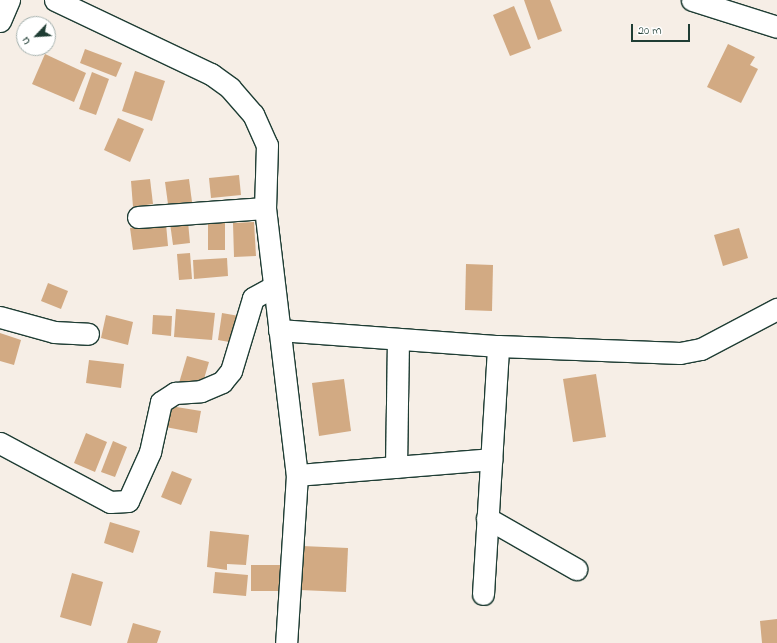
<!DOCTYPE html>
<html>
<head>
<meta charset="utf-8">
<style>
	body { margin:0 }
	#map { position:relative; width:777px; height:643px; overflow:hidden; background:#f6eee6; font-family:"Indie Flower",sans-serif }
	div>[style] { position:absolute }
	.building>* { inset:0; background:#d2aa83 }
	.roads { filter:drop-shadow(1px 0 #1f3d34) drop-shadow(-1px 0 #1f3d34) drop-shadow(0 1px #1f3d34) drop-shadow(0 -1px #1f3d34) }
	.minor>* { height:21px; margin:-10.5px; padding:0 10.5px; transform-origin:10.5px; border-radius:10.5px; background:#fff }
	span { translate:-50% -50%; white-space:nowrap; text-align:center; line-height:1.15; -webkit-text-stroke:3px #fff; paint-order:stroke }
	.north { position:absolute; left:16px; top:16px; width:40px; height:40px; box-sizing:border-box; background:#fff; border:1px solid #a5b1ae; border-radius:50%; rotate:245deg; font-size:11px; font-weight:700; line-height:16px; text-align:center; color:#1f3d34 }
	.north::after { content:''; display:block; margin:auto; width:14px; height:18px; background:#1f3d34; clip-path:polygon(50% 0,100% 100%,50% 72%,0 100%) }
	.scale { position:absolute; left:631px; top:24px; width:59px; height:18px; box-sizing:border-box; border:2px solid #1f3d34; border-top:0; padding-left:5px; font-size:12px; line-height:14px; white-space:nowrap; color:#1f3d34; -webkit-text-stroke:3px #fff; paint-order:stroke }
</style>
</head>
<body>
<div id="map">
	<div class="building">
		<div style="clip-path:polygon(524px 0,550px 0,562px 31px,538px 40px)"></div>
		<div style="clip-path:polygon(514px 6px,531px 48px,510px 56px,493px 15px)"></div>
		<div style="clip-path:polygon(728px 44px,755px 57px,750px 65px,758px 69px,741px 103px,707px 87px)"></div>
		<div style="clip-path:polygon(85px 49px,122px 63px,116px 77px,80px 63px)"></div>
		<div style="clip-path:polygon(45px 54px,86px 73px,74px 102px,32px 84px)"></div>
		<div style="clip-path:polygon(135px 71px,165px 81px,152px 121px,122px 111px)"></div>
		<div style="clip-path:polygon(92px 72px,109px 79px,96px 115px,79px 109px)"></div>
		<div style="clip-path:polygon(118px 118px,144px 129px,130px 162px,104px 150px)"></div>
		<div style="clip-path:polygon(239px 175px,241px 195px,211px 198px,209px 178px)"></div>
		<div style="clip-path:polygon(150px 179px,153px 204px,133px 207px,131px 181px)"></div>
		<div style="clip-path:polygon(189px 179px,192px 202px,168px 204px,165px 182px)"></div>
		<div style="clip-path:polygon(208px 220px,225px 221px,225px 250px,208px 250px)"></div>
		<div style="clip-path:polygon(188px 222px,190px 243px,173px 245px,170px 223px)"></div>
		<div style="clip-path:polygon(254px 222px,256px 256px,234px 257px,233px 223px)"></div>
		<div style="clip-path:polygon(166px 224px,168px 246px,133px 250px,130px 228px)"></div>
		<div style="clip-path:polygon(739px 228px,748px 258px,723px 266px,714px 235px)"></div>
		<div style="clip-path:polygon(190px 253px,192px 279px,179px 280px,177px 254px)"></div>
		<div style="clip-path:polygon(227px 258px,228px 276px,194px 279px,193px 260px)"></div>
		<div style="clip-path:polygon(466px 264px,493px 265px,492px 311px,465px 310px)"></div>
		<div style="clip-path:polygon(48px 283px,68px 291px,61px 309px,41px 301px)"></div>
		<div style="clip-path:polygon(176px 309px,215px 313px,212px 340px,174px 337px)"></div>
		<div style="clip-path:polygon(222px 313px,239px 316px,235px 343px,218px 340px)"></div>
		<div style="clip-path:polygon(106px 315px,133px 322px,128px 345px,101px 338px)"></div>
		<div style="clip-path:polygon(153px 315px,172px 316px,171px 336px,152px 334px)"></div>
		<div style="clip-path:polygon(0 333px,21px 340px,14px 365px,0 361px)"></div>
		<div style="clip-path:polygon(187px 356px,209px 362px,201px 389px,179px 383px)"></div>
		<div style="clip-path:polygon(89px 360px,124px 364px,121px 388px,86px 383px)"></div>
		<div style="clip-path:polygon(596px 374px,606px 437px,573px 442px,563px 379px)"></div>
		<div style="clip-path:polygon(344px 379px,351px 431px,319px 436px,312px 383px)"></div>
		<div style="clip-path:polygon(164px 405px,201px 411px,197px 433px,160px 426px)"></div>
		<div style="clip-path:polygon(86px 433px,107px 442px,95px 472px,74px 463px)"></div>
		<div style="clip-path:polygon(113px 441px,127px 447px,115px 477px,101px 472px)"></div>
		<div style="clip-path:polygon(172px 471px,192px 479px,181px 505px,161px 497px)"></div>
		<div style="clip-path:polygon(110px 522px,140px 531px,133px 553px,104px 543px)"></div>
		<div style="clip-path:polygon(210px 531px,249px 535px,246px 565px,227px 564px,227px 570px,207px 567px)"></div>
		<div style="clip-path:polygon(302px 546px,348px 548px,346px 592px,300px 590px)"></div>
		<div style="clip-path:polygon(251px 565px,280px 565px,280px 591px,251px 591px)"></div>
		<div style="clip-path:polygon(215px 572px,248px 575px,246px 596px,213px 593px)"></div>
		<div style="clip-path:polygon(72px 573px,103px 582px,91px 626px,60px 617px)"></div>
		<div style="clip-path:polygon(777px 619px,777px 643px,762px 643px,760px 621px)"></div>
		<div style="clip-path:polygon(133px 623px,161px 631px,157px 643px,127px 643px)"></div>
	</div>
	<div class="roads">
		<div class="minor">
			<div style="left:55px;top:0;width:173px;rotate:25.4deg"></div>
			<div style="left:211px;top:74px;width:24px;rotate:36deg"></div>
			<div style="left:230px;top:88px;width:35px;rotate:49deg"></div>
			<div style="left:253px;top:114px;width:34px;rotate:66deg"></div>
			<div style="left:267px;top:145px;width:63px;rotate:91.8deg"></div>
			<div style="left:692px;top:0;width:89px;rotate:17.6deg"></div>
			<div style="left:0;top:21px;width:23px;rotate:-67deg"></div>
			<div style="left:138px;top:217px;width:127px;rotate:-4.1deg"></div>
			<div style="left:265px;top:208px;width:269px;rotate:83.2deg"></div>
			<div style="left:297px;top:475px;width:168px;rotate:93.7deg"></div>
			<div style="left:0;top:317px;width:56px;rotate:15.5deg"></div>
			<div style="left:54px;top:332px;width:34px;rotate:3deg"></div>
			<div style="left:279px;top:330px;width:220px;rotate:4.2deg"></div>
			<div style="left:498px;top:346px;width:182px;rotate:2.2deg"></div>
			<div style="left:680px;top:353px;width:21px;rotate:-11deg"></div>
			<div style="left:701px;top:349px;width:86px;rotate:-27.8deg"></div>
			<div style="left:0;top:443px;width:125px;rotate:28.2deg"></div>
			<div style="left:110px;top:502px;width:18px;rotate:-3deg"></div>
			<div style="left:128px;top:501px;width:54px;rotate:-65.8deg"></div>
			<div style="left:150px;top:452px;width:51px;rotate:-77.6deg"></div>
			<div style="left:161px;top:402px;width:17px;rotate:-33deg"></div>
			<div style="left:175px;top:393px;width:26px;rotate:-4deg"></div>
			<div style="left:201px;top:391px;width:23px;rotate:-23deg"></div>
			<div style="left:222px;top:382px;width:14px;rotate:-51deg"></div>
			<div style="left:231px;top:371px;width:76px;rotate:-73.2deg"></div>
			<div style="left:253px;top:298px;width:23px;rotate:-29deg"></div>
			<div style="left:396px;top:467px;width:128px;rotate:-89.1deg"></div>
			<div style="left:297px;top:475px;width:195px;rotate:-4.7deg"></div>
			<div style="left:487px;top:518px;width:103px;rotate:29.8deg"></div>
			<div style="left:483px;top:594px;width:248px;rotate:-86.5deg"></div>
		</div>
	</div>
	<div class="north">U</div>
	<div class="scale">20 m</div>
</div>
</body>
</html>
